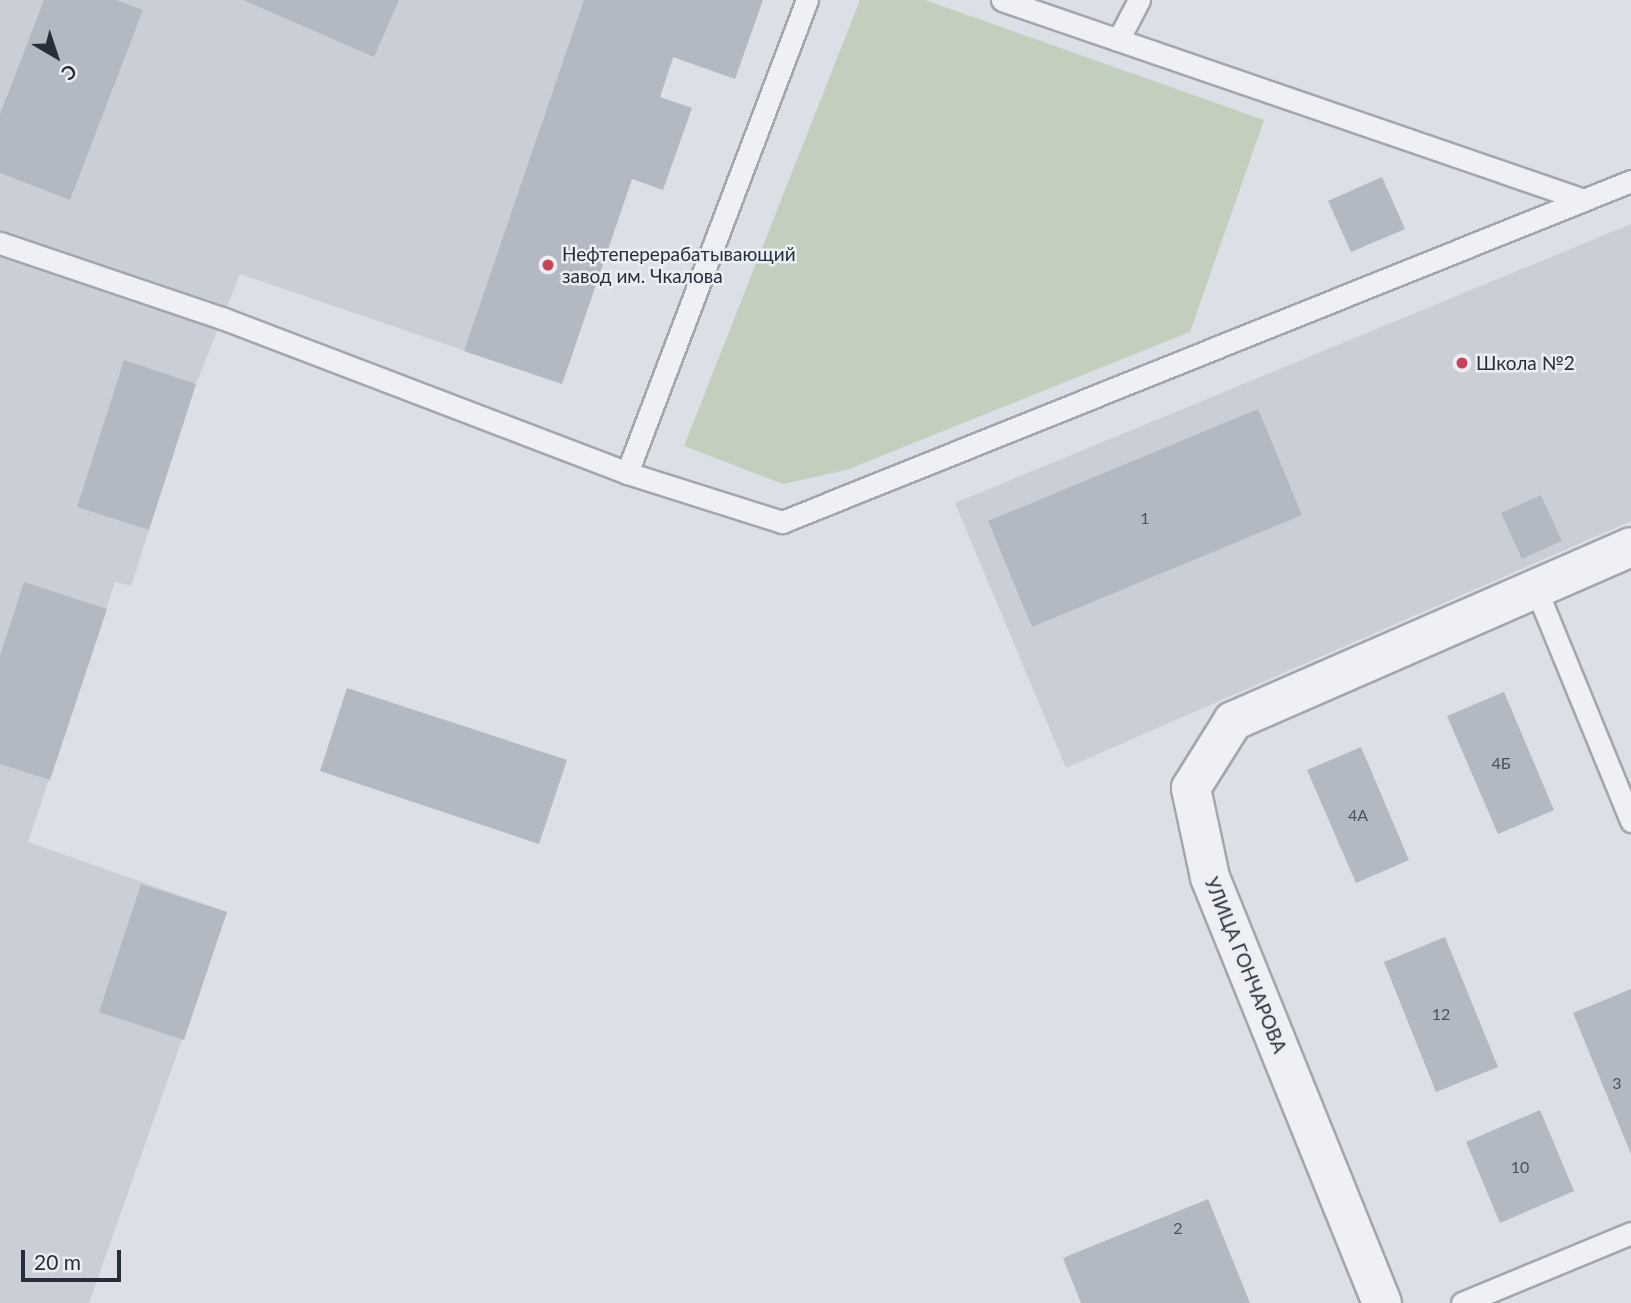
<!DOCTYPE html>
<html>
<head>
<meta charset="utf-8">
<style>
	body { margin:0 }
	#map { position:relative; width:1631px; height:1303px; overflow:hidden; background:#dcdfe5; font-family:Lato,sans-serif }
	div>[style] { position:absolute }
	.built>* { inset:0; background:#cacfd7 }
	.green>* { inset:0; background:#c2cfbd }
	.building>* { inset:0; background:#b3b9c2 }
	.roads { filter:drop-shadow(2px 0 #a2a6af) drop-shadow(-2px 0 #a2a6af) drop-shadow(0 2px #a2a6af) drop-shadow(0 -2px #a2a6af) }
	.lane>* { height:21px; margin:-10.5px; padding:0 10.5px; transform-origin:10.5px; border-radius:10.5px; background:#eef0f4 }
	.street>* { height:38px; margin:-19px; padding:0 19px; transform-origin:19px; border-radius:19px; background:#eef0f4 }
	.dots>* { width:19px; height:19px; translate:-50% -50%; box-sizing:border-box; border:4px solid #ebeef3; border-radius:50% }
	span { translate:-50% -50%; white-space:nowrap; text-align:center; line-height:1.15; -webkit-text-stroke:5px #ebeef3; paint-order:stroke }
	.number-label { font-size:16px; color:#49515d }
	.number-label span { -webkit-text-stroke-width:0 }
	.poi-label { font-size:19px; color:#262e3b }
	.left { translate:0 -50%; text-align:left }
	.street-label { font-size:19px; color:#262e3b }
	.north { position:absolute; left:21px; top:21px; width:70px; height:70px; -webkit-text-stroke:5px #ebeef3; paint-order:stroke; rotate:141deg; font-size:19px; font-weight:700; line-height:28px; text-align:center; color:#262e3b }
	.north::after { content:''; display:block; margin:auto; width:24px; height:32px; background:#262e3b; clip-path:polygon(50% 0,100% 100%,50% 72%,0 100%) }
	.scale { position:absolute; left:21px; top:1250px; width:100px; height:32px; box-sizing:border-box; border:4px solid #262e3b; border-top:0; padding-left:9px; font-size:21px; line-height:24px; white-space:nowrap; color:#262e3b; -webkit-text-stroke:5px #ebeef3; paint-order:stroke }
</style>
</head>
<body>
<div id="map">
	<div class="built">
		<div style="clip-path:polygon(0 0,693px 0,562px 384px,240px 274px,196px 384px,131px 586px,115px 582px,28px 842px,227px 912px,89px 1303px,0 1303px)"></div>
		<div style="clip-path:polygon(1631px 224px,1631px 521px,1066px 768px,955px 503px)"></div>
	</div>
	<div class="green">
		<div style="clip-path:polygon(860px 0,925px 0,1264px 120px,1190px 332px,846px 470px,783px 484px,684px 446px)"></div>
	</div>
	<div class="building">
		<div style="clip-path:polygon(44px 0,116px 0,143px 10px,70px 200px,0 173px,0 114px)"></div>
		<div style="clip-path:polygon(243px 0,399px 0,374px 57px)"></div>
		<div style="clip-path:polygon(584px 0,763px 0,735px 79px,673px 57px,660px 97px,692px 108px,663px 190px,632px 179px,562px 384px,464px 351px)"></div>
		<div style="clip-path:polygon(1382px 177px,1405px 229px,1351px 252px,1328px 201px)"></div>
		<div style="clip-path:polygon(124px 360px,196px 384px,149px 530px,77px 507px)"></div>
		<div style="clip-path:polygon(1258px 409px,1302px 515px,1032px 627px,988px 521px)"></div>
		<div style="clip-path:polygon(1541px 495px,1562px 541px,1522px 559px,1501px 513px)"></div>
		<div style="clip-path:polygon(24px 582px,107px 609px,50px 780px,0 764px,0 656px)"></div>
		<div style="clip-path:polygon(347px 688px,567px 760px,539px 844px,320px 771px)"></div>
		<div style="clip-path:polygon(1504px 692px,1554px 810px,1498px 834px,1447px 716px)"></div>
		<div style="clip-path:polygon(1361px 747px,1409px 860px,1356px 883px,1307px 770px)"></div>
		<div style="clip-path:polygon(141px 884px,227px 912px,184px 1040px,99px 1012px)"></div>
		<div style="clip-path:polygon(1445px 937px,1498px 1067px,1436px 1092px,1384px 962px)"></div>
		<div style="clip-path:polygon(1631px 989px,1631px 1154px,1573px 1013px)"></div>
		<div style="clip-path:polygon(1540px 1110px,1574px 1191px,1500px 1223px,1466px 1142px)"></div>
		<div style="clip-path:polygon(1208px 1199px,1250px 1303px,1081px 1303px,1063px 1258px)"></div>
	</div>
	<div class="roads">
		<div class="lane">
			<div style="left:1002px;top:0;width:615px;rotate:18.96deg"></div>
			<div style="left:1118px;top:40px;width:45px;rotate:-62.3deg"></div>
			<div style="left:0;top:243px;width:234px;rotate:18.7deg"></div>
			<div style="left:222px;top:318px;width:434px;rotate:20.9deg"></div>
			<div style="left:627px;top:473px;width:163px;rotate:17.5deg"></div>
			<div style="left:782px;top:522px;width:915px;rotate:-21.88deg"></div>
			<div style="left:627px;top:473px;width:506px;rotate:-69.17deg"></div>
			<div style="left:1536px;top:589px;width:251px;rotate:67.7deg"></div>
			<div style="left:1462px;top:1303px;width:183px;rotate:-22.5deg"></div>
		</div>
		<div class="street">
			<div style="left:1382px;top:1303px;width:459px;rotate:-112deg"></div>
			<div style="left:1210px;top:877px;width:91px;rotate:-102.1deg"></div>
			<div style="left:1191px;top:788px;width:79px;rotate:-57.9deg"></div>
			<div style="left:1233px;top:721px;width:434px;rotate:-23.6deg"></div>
		</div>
	</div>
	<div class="dots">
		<div style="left:548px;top:265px;background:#c74458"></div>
		<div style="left:1462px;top:363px;background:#c74458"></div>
	</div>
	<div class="number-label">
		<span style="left:1145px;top:518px">1</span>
		<span style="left:1501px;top:763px">4Б</span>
		<span style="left:1358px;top:815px">4А</span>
		<span style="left:1441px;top:1014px">12</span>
		<span style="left:1617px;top:1083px">3</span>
		<span style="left:1520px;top:1167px">10</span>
		<span style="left:1178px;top:1228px">2</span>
	</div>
	<div class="poi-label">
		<span class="left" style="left:562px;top:265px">Нефтеперерабатывающий<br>завод им. Чкалова</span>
		<span class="left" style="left:1476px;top:363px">Школа №2</span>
	</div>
	<div class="street-label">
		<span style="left:1246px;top:965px;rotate:68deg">УЛИЦА ГОНЧАРОВА</span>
	</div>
	<div class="north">С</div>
	<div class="scale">20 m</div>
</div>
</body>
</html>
